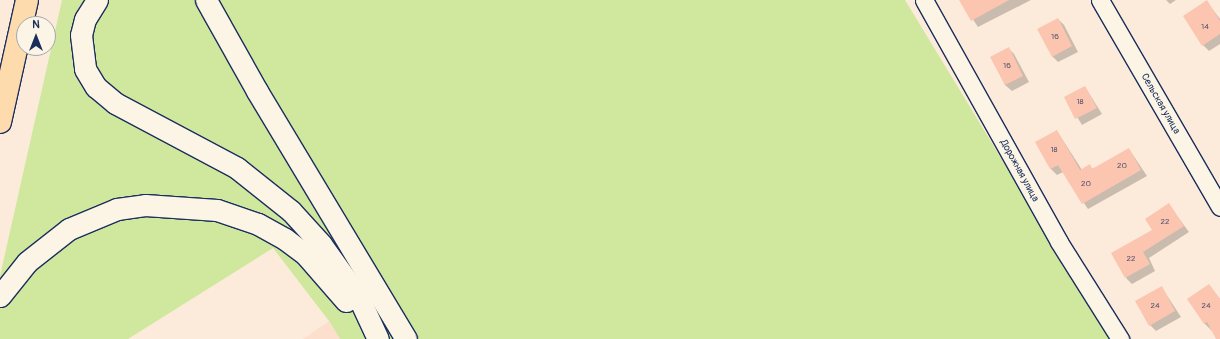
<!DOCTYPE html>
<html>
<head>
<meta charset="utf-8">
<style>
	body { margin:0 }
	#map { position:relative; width:1220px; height:339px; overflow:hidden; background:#fcebda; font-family:Pangolin,sans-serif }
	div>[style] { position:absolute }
	.built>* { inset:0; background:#fce0cd }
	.green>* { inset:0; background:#d0e89e }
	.shadow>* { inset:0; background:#0003 }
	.building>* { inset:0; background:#fcc5af }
	.roads { filter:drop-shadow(1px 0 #1b2f5e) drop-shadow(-1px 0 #1b2f5e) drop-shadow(0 1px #1b2f5e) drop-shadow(0 -1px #1b2f5e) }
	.minor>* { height:17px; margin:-8.5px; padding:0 8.5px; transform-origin:8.5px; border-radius:8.5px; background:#fcf5e5 }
	.tertiary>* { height:21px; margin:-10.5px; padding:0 10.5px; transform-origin:10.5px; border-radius:10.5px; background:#fcf5e5 }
	.trunk>* { height:22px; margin:-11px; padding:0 11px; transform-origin:11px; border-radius:11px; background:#fedbac }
	span { translate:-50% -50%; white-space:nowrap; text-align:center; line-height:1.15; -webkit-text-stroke:3.5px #fcf5e5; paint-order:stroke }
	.number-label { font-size:8px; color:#535472 }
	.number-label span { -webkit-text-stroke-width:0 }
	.street-label { font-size:10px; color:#1b2f5e }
	.north { position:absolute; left:16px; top:16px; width:40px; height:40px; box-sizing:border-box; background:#fcf5e5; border:1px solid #a2a6af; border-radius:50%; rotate:0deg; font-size:11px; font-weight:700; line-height:16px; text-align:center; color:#1b2f5e }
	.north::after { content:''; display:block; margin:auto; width:14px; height:18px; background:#1b2f5e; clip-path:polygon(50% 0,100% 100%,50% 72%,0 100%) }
</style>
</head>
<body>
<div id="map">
	<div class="built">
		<div style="clip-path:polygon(329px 321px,340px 339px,303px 339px)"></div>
	</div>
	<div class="green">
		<div style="clip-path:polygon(62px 0,905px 0,1111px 339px,340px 339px,329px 321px,273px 248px,128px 339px,0 339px,0 276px)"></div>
	</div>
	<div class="shadow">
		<div style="clip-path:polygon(960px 0,1031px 0,978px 27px)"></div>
		<div style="clip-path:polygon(1166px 0,1176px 0,1170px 4px)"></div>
		<div style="clip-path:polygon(1207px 2px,1220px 19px,1220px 44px,1209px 51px,1203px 45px)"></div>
		<div style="clip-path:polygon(1058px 19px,1064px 25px,1078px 52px,1058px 62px,1052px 56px)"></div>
		<div style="clip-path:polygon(1008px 48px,1014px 54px,1029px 82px,1012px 91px,1005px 85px,991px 57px)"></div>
		<div style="clip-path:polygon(1085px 87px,1102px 114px,1082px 125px,1065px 97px)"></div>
		<div style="clip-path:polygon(1057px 131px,1082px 170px,1089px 166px,1093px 169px,1129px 149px,1147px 176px,1088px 209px,1063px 172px,1057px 175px,1051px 169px,1036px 143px)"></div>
		<div style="clip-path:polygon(1169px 205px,1189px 232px,1149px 258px,1155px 271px,1132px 284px,1126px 278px)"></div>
		<div style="clip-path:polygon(1209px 285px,1220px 299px,1220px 339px,1205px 324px,1188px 299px)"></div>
		<div style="clip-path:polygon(1162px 288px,1181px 317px,1156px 331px,1150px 325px)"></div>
	</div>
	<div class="building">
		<div style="clip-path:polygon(959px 0,1009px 0,971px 21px)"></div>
		<div style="clip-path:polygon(1207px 0,1220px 21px,1220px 34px,1202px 46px,1183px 16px)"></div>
		<div style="clip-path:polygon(1058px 18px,1072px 46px,1052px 57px,1037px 29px)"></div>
		<div style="clip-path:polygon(1009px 47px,1023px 76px,1005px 85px,990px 57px)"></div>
		<div style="clip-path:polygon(1085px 86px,1097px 108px,1075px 119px,1064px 97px)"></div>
		<div style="clip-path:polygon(1057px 130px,1080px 170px,1090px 164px,1092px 169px,1129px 148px,1141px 170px,1082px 204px,1058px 165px,1050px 169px,1035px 142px)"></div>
		<div style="clip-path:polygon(1169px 203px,1184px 226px,1143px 252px,1150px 264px,1125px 278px,1111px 253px,1152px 230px,1145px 219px)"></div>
		<div style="clip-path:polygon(1209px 284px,1220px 299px,1220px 339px,1216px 339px,1207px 322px,1204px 324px,1187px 299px)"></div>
		<div style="clip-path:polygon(1162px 286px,1175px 311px,1149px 326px,1135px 301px)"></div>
	</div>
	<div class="roads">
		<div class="minor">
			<div style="left:924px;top:0;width:277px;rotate:60.8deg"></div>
			<div style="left:1059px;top:242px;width:115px;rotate:57.8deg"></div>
			<div style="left:1100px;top:0;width:239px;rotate:59.9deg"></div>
		</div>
		<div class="tertiary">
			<div style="left:97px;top:0;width:22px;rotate:122deg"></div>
			<div style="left:85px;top:19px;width:16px;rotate:104deg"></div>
			<div style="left:81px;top:35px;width:34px;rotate:83deg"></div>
			<div style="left:85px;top:69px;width:21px;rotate:59deg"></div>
			<div style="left:96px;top:87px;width:25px;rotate:40deg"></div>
			<div style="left:115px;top:103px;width:138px;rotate:28deg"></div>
			<div style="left:237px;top:168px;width:69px;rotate:38.5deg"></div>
			<div style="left:291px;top:211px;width:45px;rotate:47.7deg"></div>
			<div style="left:321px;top:244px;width:64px;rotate:54.6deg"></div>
			<div style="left:358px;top:296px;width:47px;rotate:65.1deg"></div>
			<div style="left:206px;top:0;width:104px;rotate:60.7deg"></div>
			<div style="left:257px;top:91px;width:289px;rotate:59deg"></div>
			<div style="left:0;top:296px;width:43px;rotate:-51.5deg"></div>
			<div style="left:27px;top:262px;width:53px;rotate:-38.2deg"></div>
			<div style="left:69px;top:229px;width:52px;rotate:-22.6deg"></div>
			<div style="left:117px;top:209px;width:28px;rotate:-8deg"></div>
			<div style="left:145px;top:205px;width:72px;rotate:4deg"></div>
			<div style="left:217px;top:210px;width:43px;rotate:18.9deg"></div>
			<div style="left:258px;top:224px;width:31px;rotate:29deg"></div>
			<div style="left:285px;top:239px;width:26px;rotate:37deg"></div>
			<div style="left:306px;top:255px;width:61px;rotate:49deg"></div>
		</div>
		<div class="trunk">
			<div style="left:0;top:122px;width:125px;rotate:-77.5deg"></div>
		</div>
	</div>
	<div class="number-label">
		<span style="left:1205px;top:27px">14</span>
		<span style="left:1055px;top:37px">16</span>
		<span style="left:1007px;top:66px">16</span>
		<span style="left:1080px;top:102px">18</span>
		<span style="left:1054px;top:150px">18</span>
		<span style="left:1122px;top:166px">20</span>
		<span style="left:1086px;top:184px">20</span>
		<span style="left:1165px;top:222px">22</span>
		<span style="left:1131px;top:259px">22</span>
		<span style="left:1155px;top:306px">24</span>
		<span style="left:1206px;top:306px">24</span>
	</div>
	<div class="street-label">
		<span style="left:1160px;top:104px;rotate:60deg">Сельская улица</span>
		<span style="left:1019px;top:171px;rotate:61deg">Дорожная улица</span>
	</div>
	<div class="north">N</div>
</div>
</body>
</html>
